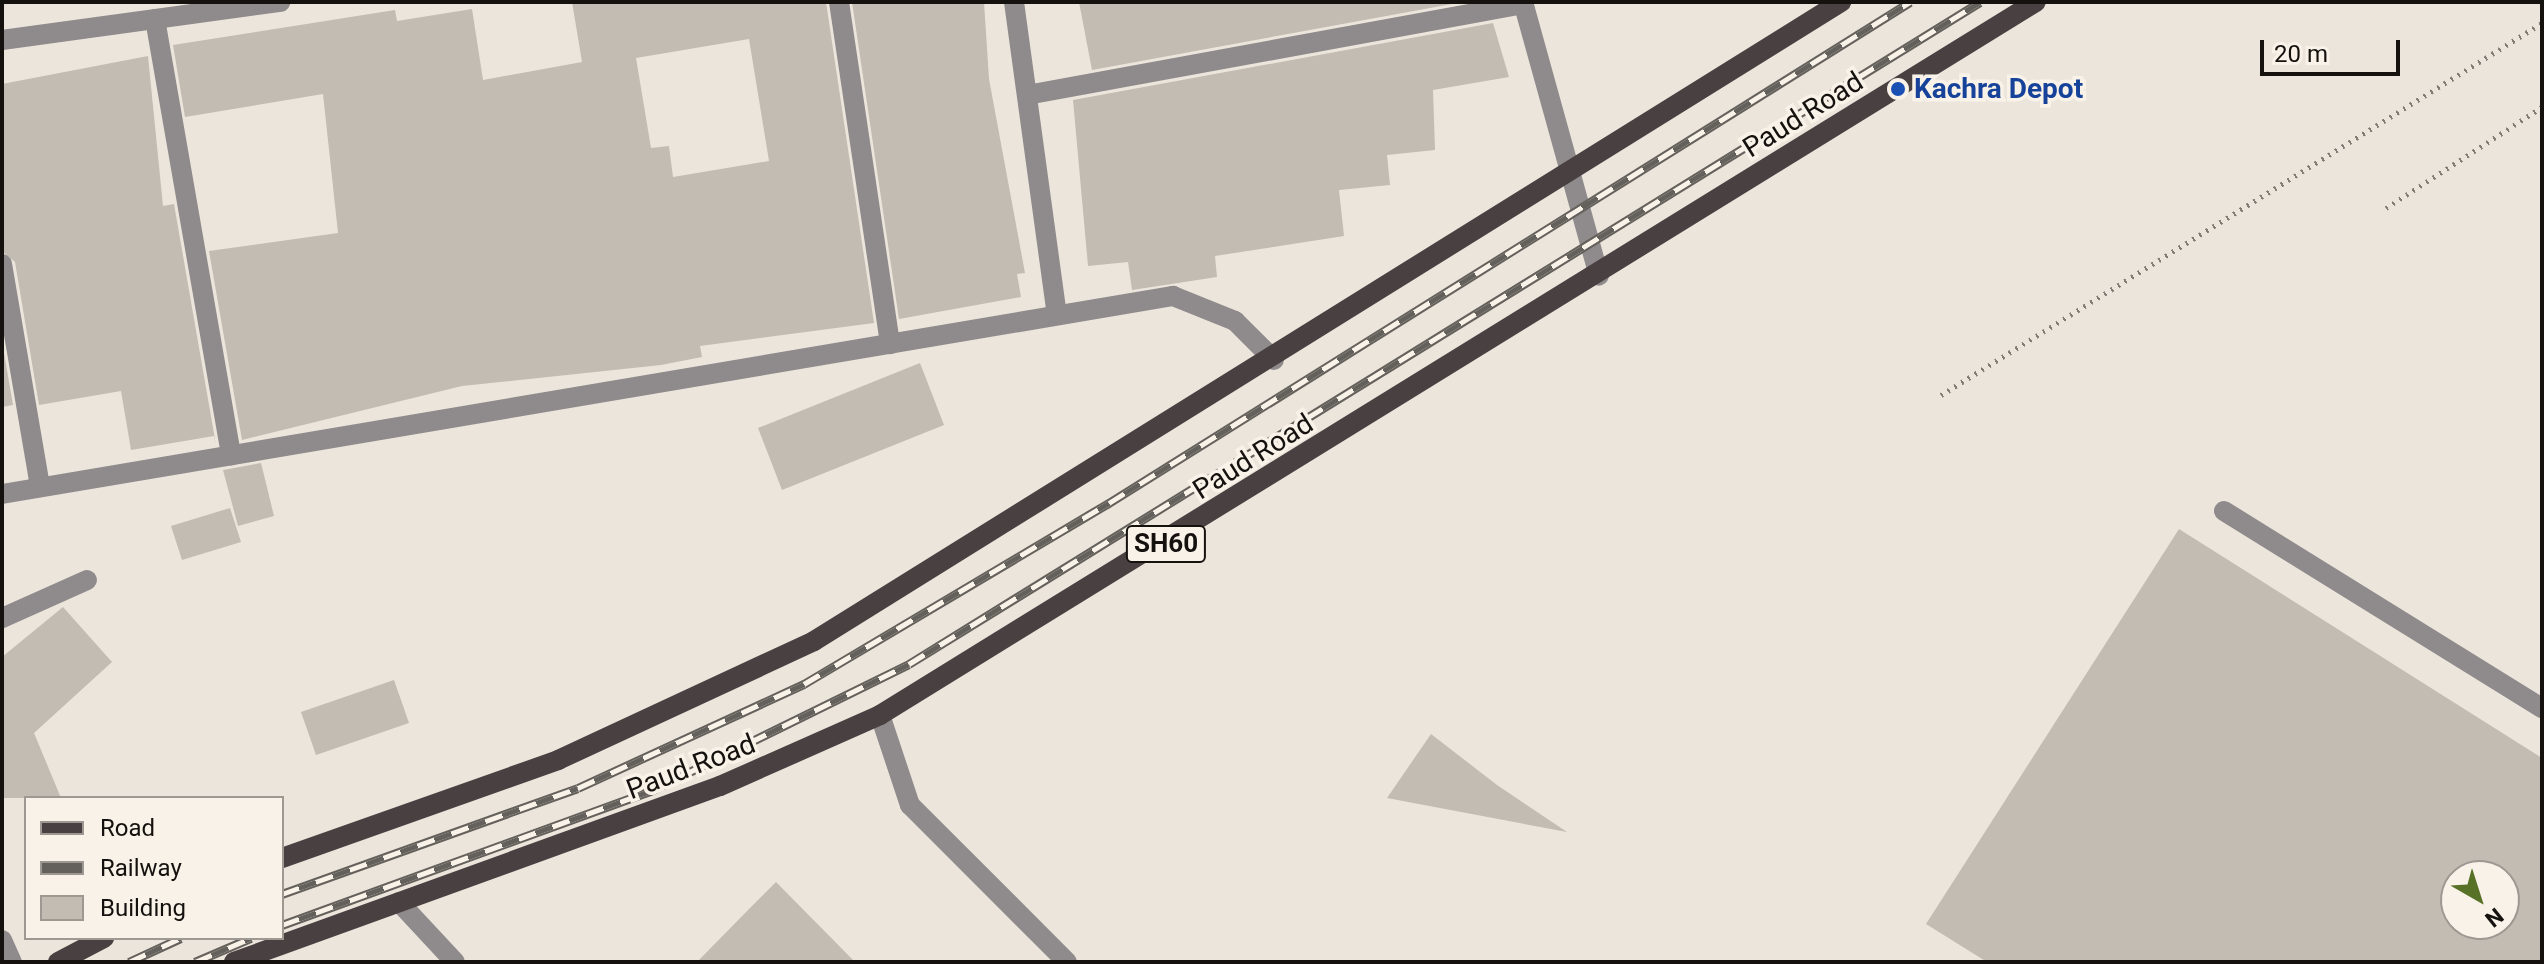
<!DOCTYPE html>
<html>
<head>
<meta charset="utf-8">
<style>
	body { margin:0 }
	#map { position:relative; width:2544px; height:964px; overflow:hidden; background:#ece5dc; font-family:Roboto,sans-serif }
	div>[style] { position:absolute }
	.building>* { inset:0; background:#c2bcb3 }
	.path>* { height:5px; margin-top:-2.5px; transform-origin:0; background:repeating-linear-gradient(90deg,#817c76 0 2px,transparent 0 8px) }
	.minor>* { height:20px; margin:-10px; padding:0 10px; transform-origin:10px; border-radius:10px; background:#8f8a8b }
	.major>* { height:20px; margin:-10px; padding:0 10px; transform-origin:10px; border-radius:10px; background:#494042 }
	.rail>* { height:9px; margin-top:-4.5px; transform-origin:0; background:repeating-linear-gradient(90deg,#f9f2e9 0 18px,#64605b 0 36px); box-sizing:border-box; border-block:2px solid #64605b }
	.dots>* { width:22px; height:22px; translate:-50% -50%; box-sizing:border-box; border:4px solid #f9f2e9; border-radius:50% }
	span { translate:-50% -50%; white-space:nowrap; text-align:center; line-height:1.15; -webkit-text-stroke:7px #f9f2e9; paint-order:stroke }
	.shield-label span { padding:2px 6px; background:#f9f2e9; border:2px solid; border-radius:6px; -webkit-text-stroke-width:0 }
	.shield-label { font-size:26px; color:#14110e; font-weight:700 }
	.transit-label { font-size:28px; color:#164399; font-weight:700 }
	.left { translate:0 -50%; text-align:left }
	.street-label { font-size:28px; color:#14110e }
	.frame { position:absolute; inset:0; border:4px solid #14110e; pointer-events:none }
	.legend { position:absolute; left:24px; top:796px; width:260px; height:144px; box-sizing:border-box; background:#f9f2e9; border:2px solid #9d9891; margin:0; padding:10px 14px; list-style:none; font-size:24px; color:#14110e }
	.legend li { display:flex; align-items:center; gap:16px; height:40px }
	.legend b { width:40px; border:2px solid #9d9891 }
	.north { position:absolute; left:2440px; top:860px; width:80px; height:80px; box-sizing:border-box; background:#f9f2e9; border:2px solid #9d9891; border-radius:50%; rotate:141deg; font-size:22px; font-weight:700; line-height:32px; text-align:center; color:#14110e }
	.north::after { content:''; display:block; margin:auto; width:28px; height:36px; background:#577226; clip-path:polygon(50% 0,100% 100%,50% 72%,0 100%) }
	.scale { position:absolute; left:2260px; top:40px; width:140px; height:36px; box-sizing:border-box; border:4px solid #14110e; border-top:0; padding-left:10px; font-size:24px; line-height:28px; white-space:nowrap; color:#14110e; -webkit-text-stroke:6px #f9f2e9; paint-order:stroke }
</style>
</head>
<body>
<div id="map">
	<div class="building">
		<div style="clip-path:polygon(evenodd,572px 2px,826px 2px,874px 323px,700px 346px,702px 357px,661px 365px,462px 386px,242px 440px,209px 251px,338px 233px,323px 94px,185px 117px,173px 45px,395px 10px,397px 21px,472px 9px,483px 80px,582px 62px,572px 2px,749px 39px,769px 161px,673px 177px,669px 146px,651px 148px,636px 58px,749px 39px)"></div>
		<div style="clip-path:polygon(852px 2px,984px 2px,989px 79px,1025px 273px,1017px 274px,1021px 297px,899px 319px)"></div>
		<div style="clip-path:polygon(1079px 2px,1463px 2px,1092px 70px)"></div>
		<div style="clip-path:polygon(1493px 23px,1509px 77px,1433px 90px,1435px 150px,1387px 155px,1390px 185px,1339px 190px,1344px 236px,1215px 256px,1217px 277px,1132px 290px,1128px 262px,1088px 266px,1073px 100px)"></div>
		<div style="clip-path:polygon(148px 56px,163px 206px,174px 204px,216px 445px,214px 436px,131px 450px,121px 391px,39px 405px,15px 262px,2px 251px,2px 84px)"></div>
		<div style="clip-path:polygon(2px 341px,13px 405px,2px 407px)"></div>
		<div style="clip-path:polygon(920px 363px,944px 425px,782px 490px,758px 428px)"></div>
		<div style="clip-path:polygon(261px 463px,274px 516px,238px 526px,223px 470px)"></div>
		<div style="clip-path:polygon(230px 508px,241px 542px,182px 560px,171px 526px)"></div>
		<div style="clip-path:polygon(evenodd,2179px 529px,2542px 758px,2542px 962px,1987px 962px,1926px 924px,2179px 529px,2456px 876px,2504px 876px,2504px 924px,2456px 924px,2456px 876px)"></div>
		<div style="clip-path:polygon(63px 607px,112px 662px,34px 733px,61px 798px,2px 798px,2px 657px)"></div>
		<div style="clip-path:polygon(394px 680px,409px 723px,316px 755px,301px 712px)"></div>
		<div style="clip-path:polygon(1431px 734px,1497px 785px,1567px 832px,1387px 798px)"></div>
		<div style="clip-path:polygon(776px 882px,855px 962px,697px 962px,751px 907px)"></div>
	</div>
	<div class="path">
		<div style="left:2386px;top:208px;width:186px;rotate:-32.9deg"></div>
		<div style="left:1941px;top:395px;width:707px;rotate:-31.76deg"></div>
	</div>
	<div class="minor">
		<div style="left:839px;top:2px;width:346px;rotate:81.5deg"></div>
		<div style="left:1014px;top:2px;width:316px;rotate:82.2deg"></div>
		<div style="left:1523px;top:2px;width:284px;rotate:74.5deg"></div>
		<div style="left:155px;top:19px;width:443px;rotate:80.1deg"></div>
		<div style="left:2px;top:40px;width:281px;rotate:-7.8deg"></div>
		<div style="left:1027px;top:95px;width:505px;rotate:-10.38deg"></div>
		<div style="left:2px;top:264px;width:226px;rotate:80.3deg"></div>
		<div style="left:2px;top:494px;width:1188px;rotate:-9.6deg"></div>
		<div style="left:1173px;top:296px;width:67px;rotate:22deg"></div>
		<div style="left:1235px;top:321px;width:55px;rotate:45deg"></div>
		<div style="left:2224px;top:511px;width:374px;rotate:31.8deg"></div>
		<div style="left:2px;top:618px;width:93px;rotate:-24.1deg"></div>
		<div style="left:880px;top:715px;width:95px;rotate:71.6deg"></div>
		<div style="left:910px;top:805px;width:222px;rotate:45deg"></div>
		<div style="left:399px;top:902px;width:82px;rotate:47deg"></div>
		<div style="left:2px;top:940px;width:24px;rotate:66deg"></div>
	</div>
	<div class="major">
		<div style="left:282px;top:858px;width:293px;rotate:-19.5deg"></div>
		<div style="left:558px;top:760px;width:282px;rotate:-24.9deg"></div>
		<div style="left:814px;top:641px;width:1210px;rotate:-31.89deg"></div>
		<div style="left:58px;top:962px;width:52px;rotate:-27.6deg"></div>
		<div style="left:234px;top:962px;width:517px;rotate:-19.91deg"></div>
		<div style="left:720px;top:786px;width:175px;rotate:-23.9deg"></div>
		<div style="left:880px;top:715px;width:1358px;rotate:-31.67deg"></div>
	</div>
	<div class="rail">
		<div style="left:282px;top:894px;width:314px;rotate:-19.7deg"></div>
		<div style="left:578px;top:788px;width:249px;rotate:-24.7deg"></div>
		<div style="left:804px;top:684px;width:355px;rotate:-30.7deg"></div>
		<div style="left:1109px;top:503px;width:945px;rotate:-32.02deg"></div>
		<div style="left:282px;top:925px;width:395px;rotate:-20deg"></div>
		<div style="left:653px;top:790px;width:285px;rotate:-26.2deg"></div>
		<div style="left:909px;top:664px;width:1259px;rotate:-31.72deg"></div>
		<div style="left:129px;top:962px;width:57px;rotate:-24.8deg"></div>
		<div style="left:195px;top:962px;width:61px;rotate:-23.2deg"></div>
	</div>
	<div class="dots">
		<div style="left:1898px;top:89px;background:#1a4fb4"></div>
	</div>
	<div class="shield-label">
		<span style="left:1166px;top:544px">SH60</span>
	</div>
	<div class="transit-label">
		<span class="left" style="left:1914px;top:89px">Kachra Depot</span>
	</div>
	<div class="street-label">
		<span style="left:1803px;top:115px;rotate:-32deg">Paud Road</span>
		<span style="left:1253px;top:457px;rotate:-32deg">Paud Road</span>
		<span style="left:691px;top:767px;rotate:-21deg">Paud Road</span>
	</div>
	<div class="frame"></div>
	<ul class="legend">
	<li><b style="height:10px;background:#494042"></b>Road</li>
	<li><b style="height:10px;background:#64605b"></b>Railway</li>
	<li><b style="height:22px;background:#c2bcb3"></b>Building</li>
	</ul>
	<div class="north">N</div>
	<div class="scale">20 m</div>
</div>
</body>
</html>
